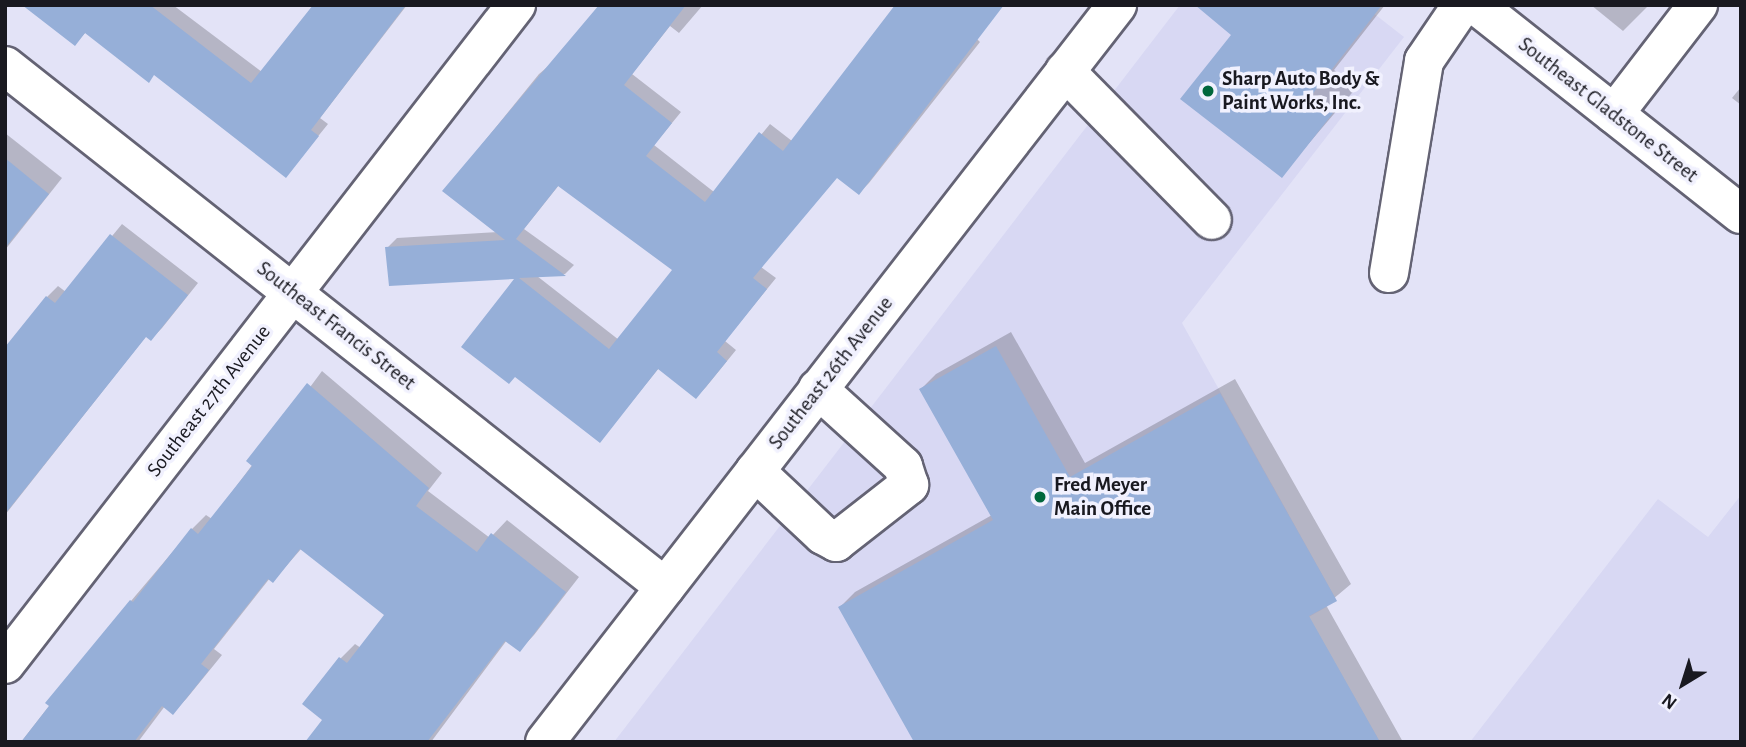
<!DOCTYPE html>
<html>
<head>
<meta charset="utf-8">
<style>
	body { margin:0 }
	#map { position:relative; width:1746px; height:747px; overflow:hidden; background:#e3e3f7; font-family:"Alegreya Sans",sans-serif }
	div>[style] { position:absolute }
	.built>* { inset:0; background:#d8d8f3 }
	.shadow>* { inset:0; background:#0003 }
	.building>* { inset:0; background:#96afd8 }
	.roads { filter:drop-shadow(2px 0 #646374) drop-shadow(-2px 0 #646374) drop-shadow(0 2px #646374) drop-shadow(0 -2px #646374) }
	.minor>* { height:38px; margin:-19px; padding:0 19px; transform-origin:19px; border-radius:19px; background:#fff }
	.dots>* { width:19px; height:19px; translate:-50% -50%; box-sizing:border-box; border:4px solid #f1f1fe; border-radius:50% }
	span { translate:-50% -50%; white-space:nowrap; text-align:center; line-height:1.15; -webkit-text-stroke:7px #f1f1fe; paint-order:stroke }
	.poi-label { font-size:21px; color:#191920; font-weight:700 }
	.left { translate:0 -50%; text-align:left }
	.street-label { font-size:21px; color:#191920 }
	.frame { position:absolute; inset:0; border:7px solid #191920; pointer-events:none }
	.north { position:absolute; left:1648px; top:649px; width:70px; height:70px; -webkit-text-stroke:5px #f1f1fe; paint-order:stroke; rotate:218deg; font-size:19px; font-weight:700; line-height:28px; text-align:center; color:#191920 }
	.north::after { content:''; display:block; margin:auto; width:24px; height:32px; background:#191920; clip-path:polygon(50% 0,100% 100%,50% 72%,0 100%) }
</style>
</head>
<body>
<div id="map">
	<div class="built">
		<div style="clip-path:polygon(1180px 5px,1363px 5px,1404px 37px,1182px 323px,1337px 601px,1309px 617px,1380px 742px,614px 742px)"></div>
		<div style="clip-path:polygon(1741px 495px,1741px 742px,1470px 742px,1658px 499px,1708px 537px)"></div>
	</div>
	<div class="shadow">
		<div style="clip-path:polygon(25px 5px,173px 5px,262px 72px,315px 5px,407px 5px,320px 118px,328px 124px,286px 176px,155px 74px,86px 32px,75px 44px)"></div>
		<div style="clip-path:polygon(evenodd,621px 5px,703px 5px,679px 33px,670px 26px,632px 74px,681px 112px,654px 145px,714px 192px,770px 124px,792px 141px,977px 39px,980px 42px,869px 183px,859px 193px,838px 176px,761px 267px,776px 278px,725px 341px,736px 350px,706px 387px,696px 397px,659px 368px,600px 441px,518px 277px,387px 248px,397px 238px,498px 232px,445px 190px,539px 74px,621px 5px,559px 185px,675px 270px,619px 340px,537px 276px,565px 274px,574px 265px,524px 229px,559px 185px)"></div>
		<div style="clip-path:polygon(1225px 5px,1385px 5px,1334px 70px,1357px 87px,1281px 176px)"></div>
		<div style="clip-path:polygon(1591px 5px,1649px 5px,1623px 31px)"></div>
		<div style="clip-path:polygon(1741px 87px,1741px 105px,1732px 98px)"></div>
		<div style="clip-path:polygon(5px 133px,62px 178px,5px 250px)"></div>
		<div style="clip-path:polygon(122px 224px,198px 283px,162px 328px,151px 339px,147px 335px,5px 515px,5px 431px,47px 297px,58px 286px,66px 292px)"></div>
		<div style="clip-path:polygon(1011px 332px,1085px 463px,1235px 379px,1351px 584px,1326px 605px,1403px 742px,916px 742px,840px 607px,855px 592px,992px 515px,921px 389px,936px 374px)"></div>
		<div style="clip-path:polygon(322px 371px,442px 473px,428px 491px,490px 538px,507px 520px,579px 577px,534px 635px,520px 650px,507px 640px,431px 742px,307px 742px,324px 719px,305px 704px,341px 658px,355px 644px,361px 648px,387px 614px,302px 548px,273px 581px,270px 578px,214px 649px,222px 655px,187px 698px,173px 713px,165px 706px,138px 742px,21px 742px,131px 601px,192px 529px,206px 515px,212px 519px)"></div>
	</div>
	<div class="building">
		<div style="clip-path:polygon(22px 5px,150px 5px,251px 83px,313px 5px,406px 5px,311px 130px,319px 136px,286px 178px,154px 75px,149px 83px,85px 33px,75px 46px)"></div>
		<div style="clip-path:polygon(evenodd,599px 5px,686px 5px,624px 85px,672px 123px,646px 156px,705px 202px,759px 132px,783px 151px,895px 5px,1004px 5px,859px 195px,837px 178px,753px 278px,767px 289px,717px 352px,727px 361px,696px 399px,658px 369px,600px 443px,515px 377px,509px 384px,461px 347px,514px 279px,389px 286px,385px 247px,505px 240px,442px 191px,599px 5px,558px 186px,672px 270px,609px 349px,519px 278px,566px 276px,516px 239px,558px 186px)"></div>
		<div style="clip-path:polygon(1195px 5px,1382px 5px,1311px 96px,1333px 113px,1282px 178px,1180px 99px,1231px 35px)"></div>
		<div style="clip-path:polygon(5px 158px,49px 194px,5px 248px)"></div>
		<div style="clip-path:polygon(110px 234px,188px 295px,151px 341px,146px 337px,5px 514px,5px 347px,46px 296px,55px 303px)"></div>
		<div style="clip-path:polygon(996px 346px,1070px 477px,1220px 393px,1337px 601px,1309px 616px,1380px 742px,914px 742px,838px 607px,993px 520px,919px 389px)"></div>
		<div style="clip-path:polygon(307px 383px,429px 488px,416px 506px,477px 552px,491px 533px,566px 592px,520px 652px,505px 641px,427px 742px,305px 742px,322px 720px,302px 704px,339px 657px,347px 663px,384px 615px,300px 549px,273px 583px,268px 579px,201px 664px,209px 670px,173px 715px,162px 706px,134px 742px,21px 742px,49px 706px,45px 703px,130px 600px,133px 602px,191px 528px,198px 534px,252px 466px,246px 461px)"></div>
	</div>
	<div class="roads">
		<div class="minor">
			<div style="left:1476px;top:5px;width:337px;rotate:38.3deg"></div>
			<div style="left:5px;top:66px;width:841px;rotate:38.29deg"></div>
			<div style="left:1065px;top:71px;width:209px;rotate:45.4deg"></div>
			<div style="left:1614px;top:114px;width:138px;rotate:-52.4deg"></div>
			<div style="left:1389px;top:273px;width:215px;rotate:-80.6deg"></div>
			<div style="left:1424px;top:61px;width:68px;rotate:-55.8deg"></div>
			<div style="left:755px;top:471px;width:93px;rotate:43.3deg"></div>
			<div style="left:823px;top:535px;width:15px;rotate:28deg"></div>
			<div style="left:836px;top:542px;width:93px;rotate:-38deg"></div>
			<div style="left:909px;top:485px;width:20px;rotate:-108deg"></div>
			<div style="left:903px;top:466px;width:115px;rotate:-137.8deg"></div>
			<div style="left:5px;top:664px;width:834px;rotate:-52.21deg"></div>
			<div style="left:545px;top:742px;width:933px;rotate:-52.18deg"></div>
		</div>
	</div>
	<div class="dots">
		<div style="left:1208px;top:91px;background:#01673c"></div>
		<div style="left:1040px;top:497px;background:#01673c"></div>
	</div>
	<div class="poi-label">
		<span class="left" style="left:1222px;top:91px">Sharp Auto Body &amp;<br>Paint Works, Inc.</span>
		<span class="left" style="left:1054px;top:497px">Fred Meyer<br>Main Office</span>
	</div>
	<div class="street-label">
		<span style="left:1608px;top:110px;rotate:38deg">Southeast Gladstone Street</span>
		<span style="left:336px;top:326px;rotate:38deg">Southeast Francis Street</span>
		<span style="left:831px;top:373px;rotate:-52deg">Southeast 26th Avenue</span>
		<span style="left:209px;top:401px;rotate:-52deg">Southeast 27th Avenue</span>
	</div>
	<div class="frame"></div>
	<div class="north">N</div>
</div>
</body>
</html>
